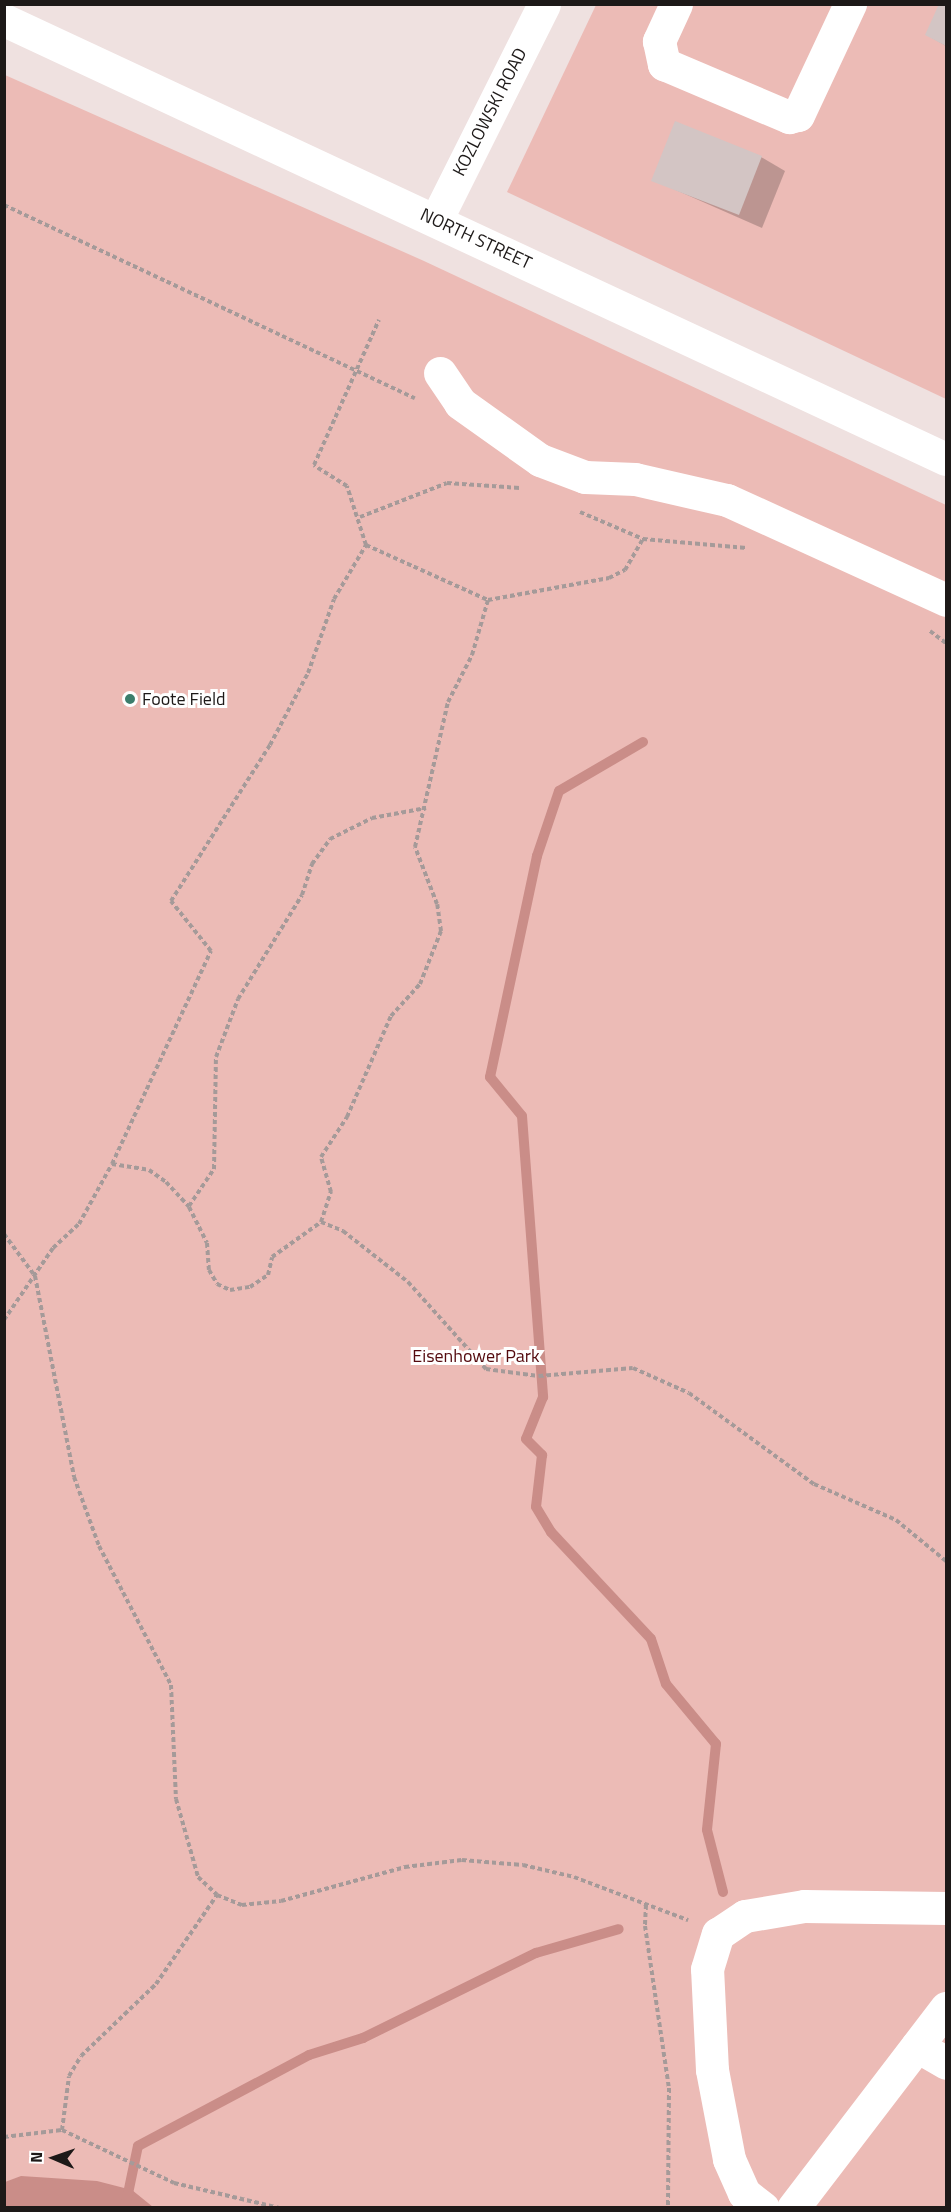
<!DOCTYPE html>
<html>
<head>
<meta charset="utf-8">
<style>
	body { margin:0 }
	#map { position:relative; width:951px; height:2212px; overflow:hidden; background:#efe1e0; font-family:"Titillium Web",sans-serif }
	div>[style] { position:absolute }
	.green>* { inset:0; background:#ecbbb6 }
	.water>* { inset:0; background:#ca8d88 }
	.shadow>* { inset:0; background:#0003 }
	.stream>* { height:10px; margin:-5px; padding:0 5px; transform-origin:5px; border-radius:5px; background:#ca8d88 }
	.building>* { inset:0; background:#d3c5c4 }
	.path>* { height:4px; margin-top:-2px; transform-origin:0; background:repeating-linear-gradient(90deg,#a59a99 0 4.5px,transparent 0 7.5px) }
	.minor>* { height:33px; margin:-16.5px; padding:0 16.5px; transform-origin:16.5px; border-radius:16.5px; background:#fff }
	.major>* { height:33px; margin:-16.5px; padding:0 16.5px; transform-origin:16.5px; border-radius:16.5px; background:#fff }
	.dots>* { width:16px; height:16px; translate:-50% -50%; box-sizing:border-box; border:3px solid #fff; border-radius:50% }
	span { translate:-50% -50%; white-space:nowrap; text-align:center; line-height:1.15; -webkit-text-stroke:6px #fff; paint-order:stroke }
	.street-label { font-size:18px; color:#1d1918 }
	.poi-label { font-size:18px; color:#1d1918 }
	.left { translate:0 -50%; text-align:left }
	.park-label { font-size:18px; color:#540a0e }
	.frame { position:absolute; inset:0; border:6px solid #1d1918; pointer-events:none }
	.north { position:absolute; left:24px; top:2128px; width:60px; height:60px; -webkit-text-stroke:4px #fff; paint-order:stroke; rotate:272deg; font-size:16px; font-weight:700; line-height:24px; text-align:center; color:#1d1918 }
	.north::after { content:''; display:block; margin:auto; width:21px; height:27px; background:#1d1918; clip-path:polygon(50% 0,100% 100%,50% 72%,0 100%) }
</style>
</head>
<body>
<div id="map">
	<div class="green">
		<div style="clip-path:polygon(596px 5px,946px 5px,946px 399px,507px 192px)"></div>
		<div style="clip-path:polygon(5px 75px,424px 261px,946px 505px,946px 2207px,5px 2207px)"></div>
	</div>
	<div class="water">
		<div style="clip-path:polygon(21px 2176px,97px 2181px,132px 2190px,153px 2207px,5px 2207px,5px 2182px)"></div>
	</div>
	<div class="shadow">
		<div style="clip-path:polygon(941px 4px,946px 4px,946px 46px,927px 35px)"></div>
		<div style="clip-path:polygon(761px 157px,785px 171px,762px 228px,653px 180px)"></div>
	</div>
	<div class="stream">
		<div style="left:643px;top:742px;width:97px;rotate:149.7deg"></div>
		<div style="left:559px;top:791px;width:69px;rotate:108.7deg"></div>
		<div style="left:537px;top:856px;width:226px;rotate:102deg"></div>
		<div style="left:490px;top:1077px;width:50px;rotate:50.6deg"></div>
		<div style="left:522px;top:1116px;width:282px;rotate:85.7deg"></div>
		<div style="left:543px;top:1397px;width:45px;rotate:112deg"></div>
		<div style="left:526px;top:1439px;width:23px;rotate:45deg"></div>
		<div style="left:542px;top:1455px;width:52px;rotate:96.6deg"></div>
		<div style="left:536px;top:1507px;width:29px;rotate:59deg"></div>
		<div style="left:551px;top:1532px;width:146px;rotate:46.9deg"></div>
		<div style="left:651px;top:1639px;width:47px;rotate:71.6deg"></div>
		<div style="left:666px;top:1684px;width:78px;rotate:50.2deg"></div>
		<div style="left:716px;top:1744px;width:86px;rotate:96deg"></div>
		<div style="left:707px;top:1830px;width:64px;rotate:75.5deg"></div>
		<div style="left:125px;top:2208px;width:63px;rotate:-78.2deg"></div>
		<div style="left:138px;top:2146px;width:194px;rotate:-28deg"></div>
		<div style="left:309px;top:2055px;width:57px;rotate:-17.5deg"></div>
		<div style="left:363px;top:2038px;width:193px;rotate:-26.2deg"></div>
		<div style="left:536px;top:1953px;width:86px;rotate:-16.1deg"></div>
	</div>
	<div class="building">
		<div style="clip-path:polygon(939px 4px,946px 4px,946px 46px,925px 35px)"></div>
		<div style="clip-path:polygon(675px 121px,762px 156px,739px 215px,651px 181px)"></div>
	</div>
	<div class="path">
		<div style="left:4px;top:205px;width:454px;rotate:25.2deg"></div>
		<div style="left:580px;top:512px;width:69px;rotate:23.2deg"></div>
		<div style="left:643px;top:539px;width:104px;rotate:4.9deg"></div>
		<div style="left:360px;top:517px;width:93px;rotate:-21.3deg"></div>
		<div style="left:447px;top:483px;width:73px;rotate:3.9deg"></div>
		<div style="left:366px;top:545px;width:134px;rotate:24.3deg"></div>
		<div style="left:930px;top:631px;width:20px;rotate:37deg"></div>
		<div style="left:112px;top:1164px;width:37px;rotate:9deg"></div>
		<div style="left:149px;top:1170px;width:21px;rotate:35deg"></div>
		<div style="left:166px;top:1182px;width:34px;rotate:47deg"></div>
		<div style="left:189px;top:1207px;width:40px;rotate:63.4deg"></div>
		<div style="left:207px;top:1243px;width:27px;rotate:86deg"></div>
		<div style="left:209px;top:1270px;width:16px;rotate:60deg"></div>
		<div style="left:217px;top:1284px;width:14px;rotate:25deg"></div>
		<div style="left:230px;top:1290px;width:20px;rotate:-9deg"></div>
		<div style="left:250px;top:1287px;width:22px;rotate:-34deg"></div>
		<div style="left:268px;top:1275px;width:18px;rotate:-77deg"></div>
		<div style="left:272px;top:1257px;width:60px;rotate:-35.5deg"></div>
		<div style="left:321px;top:1222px;width:32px;rotate:-72deg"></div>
		<div style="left:331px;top:1192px;width:36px;rotate:-106deg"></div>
		<div style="left:321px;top:1157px;width:48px;rotate:-57deg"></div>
		<div style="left:347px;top:1117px;width:110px;rotate:-66.5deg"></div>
		<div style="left:391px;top:1016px;width:43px;rotate:-47.8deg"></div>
		<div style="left:420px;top:984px;width:57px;rotate:-68.4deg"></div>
		<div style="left:441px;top:931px;width:27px;rotate:-98deg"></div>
		<div style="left:437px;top:904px;width:61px;rotate:-111.1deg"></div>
		<div style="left:415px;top:847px;width:149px;rotate:-77.2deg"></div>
		<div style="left:448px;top:702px;width:53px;rotate:-62.9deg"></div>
		<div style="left:472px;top:655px;width:57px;rotate:-73.8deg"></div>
		<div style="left:488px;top:600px;width:123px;rotate:-10.3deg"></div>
		<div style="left:609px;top:578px;width:18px;rotate:-27deg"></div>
		<div style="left:625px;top:570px;width:36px;rotate:-60deg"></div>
		<div style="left:189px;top:1206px;width:45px;rotate:-56deg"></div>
		<div style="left:214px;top:1169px;width:112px;rotate:-89deg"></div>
		<div style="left:216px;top:1057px;width:62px;rotate:-69.2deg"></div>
		<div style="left:238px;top:999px;width:122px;rotate:-58.4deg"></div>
		<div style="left:302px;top:895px;width:33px;rotate:-72deg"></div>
		<div style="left:312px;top:864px;width:31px;rotate:-54deg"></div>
		<div style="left:330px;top:839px;width:47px;rotate:-26.6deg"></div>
		<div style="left:372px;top:818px;width:55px;rotate:-10.5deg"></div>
		<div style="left:321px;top:1222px;width:24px;rotate:22deg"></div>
		<div style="left:343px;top:1231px;width:83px;rotate:38.1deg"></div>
		<div style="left:408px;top:1282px;width:117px;rotate:48.1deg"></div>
		<div style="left:486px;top:1369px;width:53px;rotate:7.5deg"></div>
		<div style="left:539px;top:1376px;width:94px;rotate:-4.9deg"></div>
		<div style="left:633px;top:1368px;width:61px;rotate:24.1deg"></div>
		<div style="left:689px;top:1393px;width:155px;rotate:36.1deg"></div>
		<div style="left:814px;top:1484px;width:90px;rotate:23.7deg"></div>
		<div style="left:896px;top:1520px;width:65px;rotate:39.4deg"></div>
		<div style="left:4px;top:1234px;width:52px;rotate:53.6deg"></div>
		<div style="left:35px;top:1276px;width:205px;rotate:79deg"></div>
		<div style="left:74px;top:1477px;width:73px;rotate:70.1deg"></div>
		<div style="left:99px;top:1546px;width:157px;rotate:62.6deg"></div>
		<div style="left:171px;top:1685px;width:114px;rotate:87.5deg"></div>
		<div style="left:176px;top:1799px;width:81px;rotate:74.2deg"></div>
		<div style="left:198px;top:1877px;width:26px;rotate:43deg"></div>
		<div style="left:217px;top:1895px;width:27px;rotate:22deg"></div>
		<div style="left:242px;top:1905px;width:39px;rotate:-6deg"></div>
		<div style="left:281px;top:1901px;width:129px;rotate:-15.3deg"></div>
		<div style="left:405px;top:1867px;width:57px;rotate:-7deg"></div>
		<div style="left:462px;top:1860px;width:61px;rotate:4.7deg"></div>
		<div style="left:523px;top:1865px;width:52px;rotate:13.2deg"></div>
		<div style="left:574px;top:1877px;width:122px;rotate:20.7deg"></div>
		<div style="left:4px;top:1320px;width:87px;rotate:-55.8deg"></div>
		<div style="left:53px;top:1248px;width:35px;rotate:-43deg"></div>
		<div style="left:79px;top:1224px;width:68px;rotate:-61.2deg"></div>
		<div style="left:112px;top:1164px;width:235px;rotate:-65.1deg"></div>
		<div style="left:211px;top:951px;width:64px;rotate:-128.7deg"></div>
		<div style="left:171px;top:901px;width:185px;rotate:-57.6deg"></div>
		<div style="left:270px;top:745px;width:81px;rotate:-62.2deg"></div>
		<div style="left:308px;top:673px;width:78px;rotate:-70.6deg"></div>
		<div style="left:334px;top:599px;width:63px;rotate:-59.3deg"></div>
		<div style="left:366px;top:545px;width:62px;rotate:-107.9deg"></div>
		<div style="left:347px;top:486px;width:39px;rotate:-148deg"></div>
		<div style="left:314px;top:465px;width:159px;rotate:-65.9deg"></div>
		<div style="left:646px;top:1905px;width:21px;rotate:93deg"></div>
		<div style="left:645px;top:1926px;width:164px;rotate:81.6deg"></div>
		<div style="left:669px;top:2088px;width:120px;rotate:90.5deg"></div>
		<div style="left:62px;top:2130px;width:54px;rotate:-82.6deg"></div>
		<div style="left:69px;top:2076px;width:23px;rotate:-59deg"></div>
		<div style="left:81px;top:2056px;width:104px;rotate:-43.8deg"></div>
		<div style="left:156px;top:1984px;width:108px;rotate:-55.6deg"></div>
		<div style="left:4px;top:2137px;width:58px;rotate:-6.9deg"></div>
		<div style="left:62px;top:2130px;width:124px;rotate:25.3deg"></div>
		<div style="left:174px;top:2183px;width:109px;rotate:13.3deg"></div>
	</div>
	<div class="minor">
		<div style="left:676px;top:4px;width:41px;rotate:114.7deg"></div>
		<div style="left:659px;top:41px;width:24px;rotate:78deg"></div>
		<div style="left:664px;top:64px;width:136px;rotate:23deg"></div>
		<div style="left:789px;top:117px;width:9px;rotate:-13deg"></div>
		<div style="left:798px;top:115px;width:123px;rotate:-64.9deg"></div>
		<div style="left:436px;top:220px;width:241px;rotate:-63.4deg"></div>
		<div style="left:440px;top:373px;width:36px;rotate:56deg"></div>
		<div style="left:460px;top:403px;width:98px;rotate:35.5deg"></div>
		<div style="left:540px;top:460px;width:48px;rotate:20.7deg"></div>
		<div style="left:585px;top:477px;width:50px;rotate:2.3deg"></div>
		<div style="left:635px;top:479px;width:94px;rotate:12.9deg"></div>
		<div style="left:727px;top:500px;width:241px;rotate:24.5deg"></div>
		<div style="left:917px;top:2046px;width:34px;rotate:30deg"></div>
		<div style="left:763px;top:2208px;width:24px;rotate:-142deg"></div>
		<div style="left:744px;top:2193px;width:37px;rotate:-114deg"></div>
		<div style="left:729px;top:2159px;width:91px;rotate:-100.8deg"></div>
		<div style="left:712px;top:2070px;width:101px;rotate:-92.8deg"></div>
		<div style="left:707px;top:1969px;width:37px;rotate:-73deg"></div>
		<div style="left:718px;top:1934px;width:32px;rotate:-34deg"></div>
		<div style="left:745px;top:1916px;width:60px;rotate:-9.6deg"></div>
		<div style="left:804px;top:1906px;width:142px;rotate:0.8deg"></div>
		<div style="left:793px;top:2208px;width:252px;rotate:-52.6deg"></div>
	</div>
	<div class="major">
		<div style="left:4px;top:20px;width:1039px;rotate:24.99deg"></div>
	</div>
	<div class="dots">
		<div style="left:130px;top:699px;background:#3c7d6c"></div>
	</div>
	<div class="street-label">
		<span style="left:490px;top:112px;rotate:-63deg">KOZLOWSKI ROAD</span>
		<span style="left:476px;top:239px;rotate:25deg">NORTH STREET</span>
	</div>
	<div class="poi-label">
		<span class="left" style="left:142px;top:699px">Foote Field</span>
	</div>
	<div class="park-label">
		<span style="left:476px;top:1356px">Eisenhower Park</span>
	</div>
	<div class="frame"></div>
	<div class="north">N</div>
</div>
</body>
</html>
